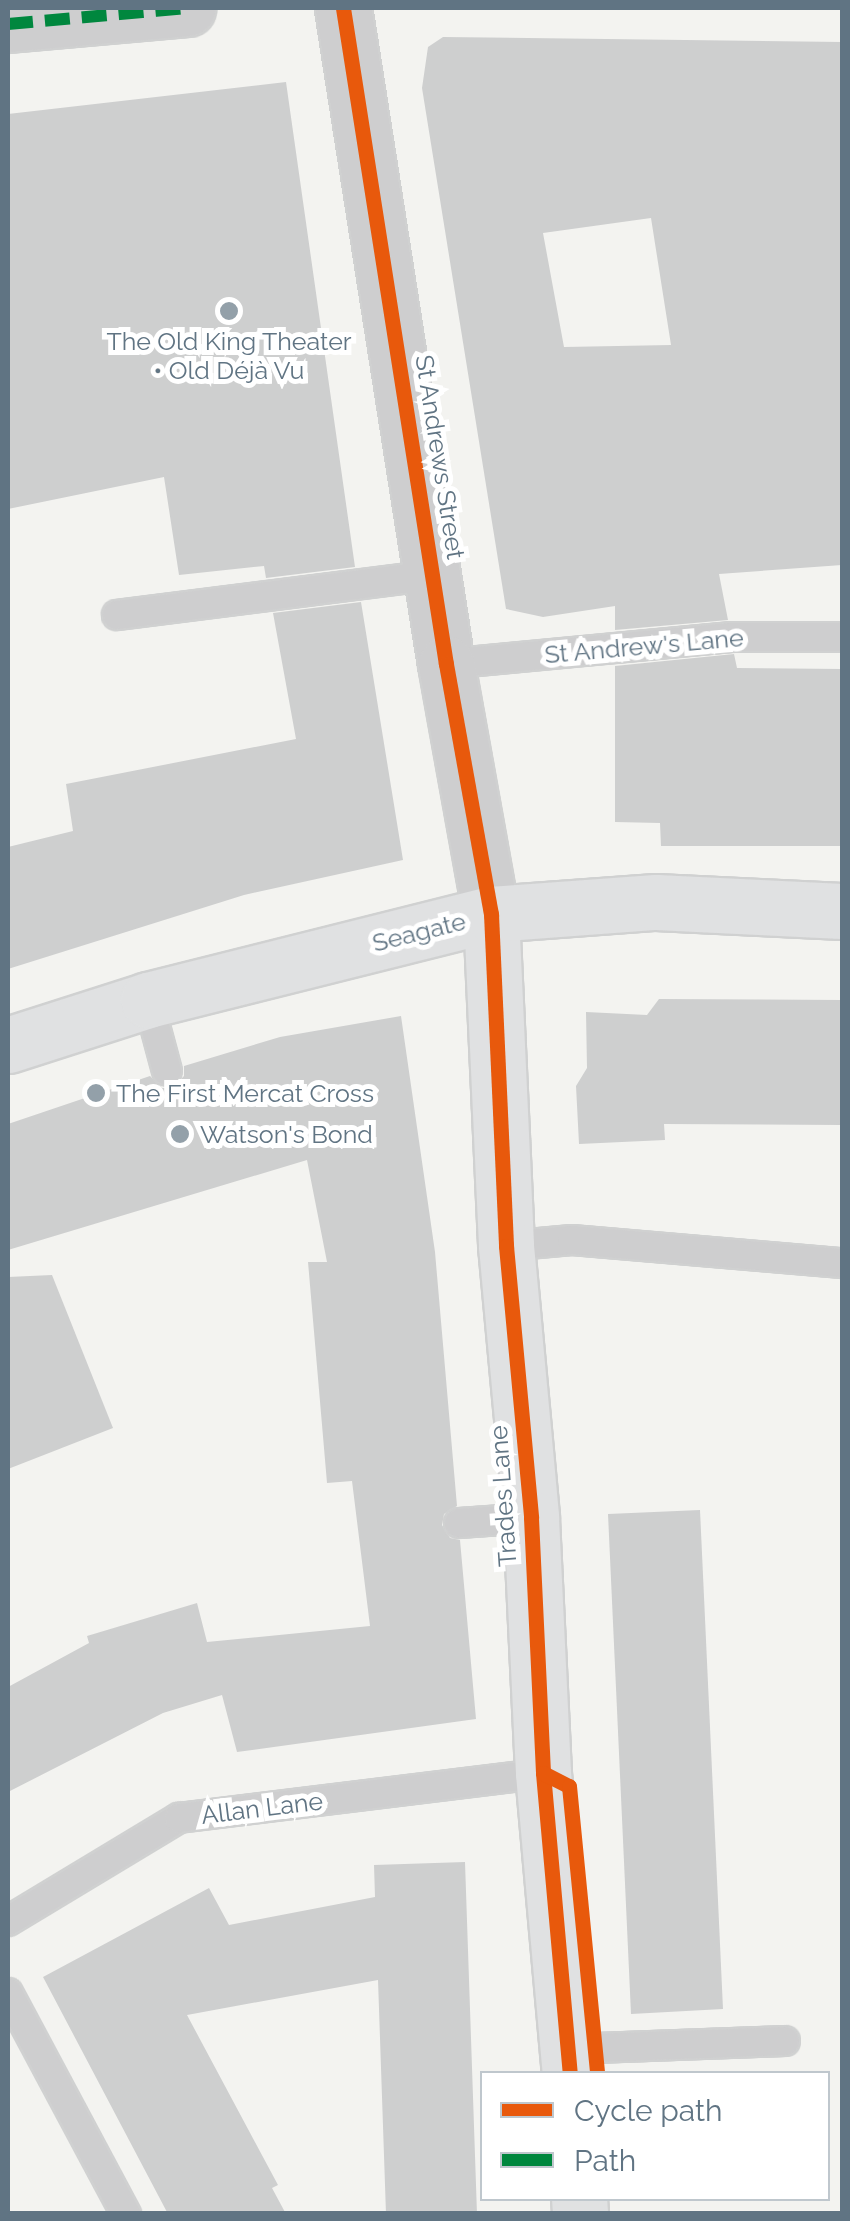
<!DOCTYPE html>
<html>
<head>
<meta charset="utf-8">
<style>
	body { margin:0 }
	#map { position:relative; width:850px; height:2221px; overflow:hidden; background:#f3f3f0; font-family:Raleway,sans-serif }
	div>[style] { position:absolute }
	.building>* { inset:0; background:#cecfcf }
	.roads { filter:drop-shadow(2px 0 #d0d1d1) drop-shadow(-2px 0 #d0d1d1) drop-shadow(0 2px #d0d1d1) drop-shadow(0 -2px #d0d1d1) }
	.lane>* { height:28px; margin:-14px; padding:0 14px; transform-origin:14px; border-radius:14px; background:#cececf }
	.street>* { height:55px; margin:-27.5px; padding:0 27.5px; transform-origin:27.5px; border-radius:27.5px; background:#cececf }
	.secondary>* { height:55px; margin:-27.5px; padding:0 27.5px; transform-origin:27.5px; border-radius:27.5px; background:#e0e1e2 }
	.quiet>* { height:12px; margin-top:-6px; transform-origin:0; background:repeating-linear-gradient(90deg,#00873e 0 25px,transparent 0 37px) }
	.cycleway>* { height:15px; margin:-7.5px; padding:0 7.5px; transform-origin:7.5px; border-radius:7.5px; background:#e8590c }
	.dots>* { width:28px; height:28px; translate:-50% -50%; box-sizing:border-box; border:5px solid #fff; border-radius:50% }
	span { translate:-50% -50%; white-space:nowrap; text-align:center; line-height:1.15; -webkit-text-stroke:10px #fff; paint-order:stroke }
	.poi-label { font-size:25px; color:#607483 }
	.left { translate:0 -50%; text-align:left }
	.street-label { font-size:25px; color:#607483 }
	.frame { position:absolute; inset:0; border:10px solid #607483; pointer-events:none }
	.legend { position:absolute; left:480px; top:2071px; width:350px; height:130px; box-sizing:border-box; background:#fff; border:2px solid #bfc7cd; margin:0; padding:12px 18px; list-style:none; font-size:30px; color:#607483 }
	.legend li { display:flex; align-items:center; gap:20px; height:50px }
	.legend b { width:50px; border:2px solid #bfc7cd }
</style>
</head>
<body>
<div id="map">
	<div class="building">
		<div style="clip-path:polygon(evenodd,443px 37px,842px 42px,842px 565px,719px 574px,728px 620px,615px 630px,615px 606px,543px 617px,506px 609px,422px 88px,428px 47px,443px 37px,651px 218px,671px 345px,564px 347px,543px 233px,651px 218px)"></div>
		<div style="clip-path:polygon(286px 82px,355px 567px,266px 578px,264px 566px,179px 575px,164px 477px,8px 509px,8px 114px)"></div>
		<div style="clip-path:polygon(361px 602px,403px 860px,244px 895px,8px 969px,8px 847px,73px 831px,66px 784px,296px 739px,273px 613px)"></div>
		<div style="clip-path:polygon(734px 654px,737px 668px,842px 669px,842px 846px,661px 846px,660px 823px,615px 822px,615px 666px)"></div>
		<div style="clip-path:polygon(659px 999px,842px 1000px,842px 1125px,664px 1124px,665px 1140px,579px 1144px,576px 1086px,587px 1068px,586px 1012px,647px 1015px)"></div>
		<div style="clip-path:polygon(401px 1016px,435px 1252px,457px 1506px,444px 1514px,442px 1525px,450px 1538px,460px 1540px,476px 1719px,237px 1752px,222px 1695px,163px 1713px,8px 1792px,8px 1687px,89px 1643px,87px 1636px,197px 1603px,207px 1642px,370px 1626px,352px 1481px,327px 1483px,308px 1262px,327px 1262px,307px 1160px,8px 1250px,8px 1124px,150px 1076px,162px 1088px,172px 1088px,184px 1076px,184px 1066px,280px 1037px)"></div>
		<div style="clip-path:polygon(52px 1275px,113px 1428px,8px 1469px,8px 1277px)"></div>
		<div style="clip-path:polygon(700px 1510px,723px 2009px,631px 2014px,608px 1514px)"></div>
		<div style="clip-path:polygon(465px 1862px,477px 2214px,386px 2214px,378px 1980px,187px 2015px,278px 2185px,272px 2188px,286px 2214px,168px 2214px,43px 1977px,209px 1888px,229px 1925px,375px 1897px,374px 1865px)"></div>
	</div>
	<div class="roads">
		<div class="lane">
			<div style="left:117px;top:615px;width:319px;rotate:-7.2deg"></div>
			<div style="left:446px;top:664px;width:287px;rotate:-5.4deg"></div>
			<div style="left:732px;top:637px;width:110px"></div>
			<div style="left:148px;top:1000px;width:73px;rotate:75deg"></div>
			<div style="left:506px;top:1246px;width:66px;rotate:-5.2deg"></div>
			<div style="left:572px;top:1240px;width:271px;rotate:4.9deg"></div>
			<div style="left:459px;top:1523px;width:72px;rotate:-4deg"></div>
			<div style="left:8px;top:1921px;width:200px;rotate:-31.1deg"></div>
			<div style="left:179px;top:1818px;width:367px;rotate:-7deg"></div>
			<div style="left:8px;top:1993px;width:251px;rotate:61.9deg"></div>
			<div style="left:569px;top:2049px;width:216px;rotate:-2.1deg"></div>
		</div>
		<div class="street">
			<div style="left:343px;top:8px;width:664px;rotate:81.08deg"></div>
			<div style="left:446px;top:664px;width:254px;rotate:79.8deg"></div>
			<div style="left:8px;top:24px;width:180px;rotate:-5.1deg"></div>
		</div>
		<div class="secondary">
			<div style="left:491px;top:914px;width:332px;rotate:87.4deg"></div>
			<div style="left:506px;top:1246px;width:273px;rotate:84.7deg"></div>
			<div style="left:531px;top:1518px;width:255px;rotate:87.3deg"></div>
			<div style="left:543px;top:1773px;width:302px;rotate:84.9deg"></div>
			<div style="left:8px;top:1045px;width:147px;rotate:-17.8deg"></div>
			<div style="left:148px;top:1000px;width:354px;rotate:-14.1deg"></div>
			<div style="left:491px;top:914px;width:165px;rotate:-4.2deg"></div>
			<div style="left:656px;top:902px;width:186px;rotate:2.8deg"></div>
			<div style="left:579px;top:2198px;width:16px;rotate:86deg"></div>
		</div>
	</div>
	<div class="quiet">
		<div style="left:8px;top:24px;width:180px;rotate:-5.1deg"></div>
	</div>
	<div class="cycleway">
		<div style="left:343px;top:8px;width:664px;rotate:81.08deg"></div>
		<div style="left:446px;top:664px;width:254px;rotate:79.8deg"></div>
		<div style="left:491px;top:914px;width:332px;rotate:87.4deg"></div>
		<div style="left:506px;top:1246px;width:273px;rotate:84.7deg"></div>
		<div style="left:531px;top:1518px;width:255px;rotate:87.3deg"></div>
		<div style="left:543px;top:1773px;width:302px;rotate:84.9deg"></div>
		<div style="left:543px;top:1773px;width:29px;rotate:27deg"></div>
		<div style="left:569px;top:1786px;width:289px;rotate:84.4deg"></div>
	</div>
	<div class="dots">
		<div style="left:229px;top:311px;background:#93a0a9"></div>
		<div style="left:96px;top:1093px;background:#93a0a9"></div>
		<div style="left:180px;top:1134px;background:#93a0a9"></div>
	</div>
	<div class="poi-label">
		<span style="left:229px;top:356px">The Old King Theater<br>• Old Déjà Vu</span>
		<span class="left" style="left:116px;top:1093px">The First Mercat Cross</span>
		<span class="left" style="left:200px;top:1134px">Watson's Bond</span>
	</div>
	<div class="street-label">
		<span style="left:440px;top:457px;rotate:81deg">St Andrews Street</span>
		<span style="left:644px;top:646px;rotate:-5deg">St Andrew's Lane</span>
		<span style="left:419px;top:932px;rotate:-14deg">Seagate</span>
		<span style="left:503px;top:1496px;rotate:-94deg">Trades Lane</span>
		<span style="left:262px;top:1808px;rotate:-7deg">Allan Lane</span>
	</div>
	<div class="frame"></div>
	<ul class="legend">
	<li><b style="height:12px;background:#e8590c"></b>Cycle path</li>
	<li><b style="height:12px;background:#00873e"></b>Path</li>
	</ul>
</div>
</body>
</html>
